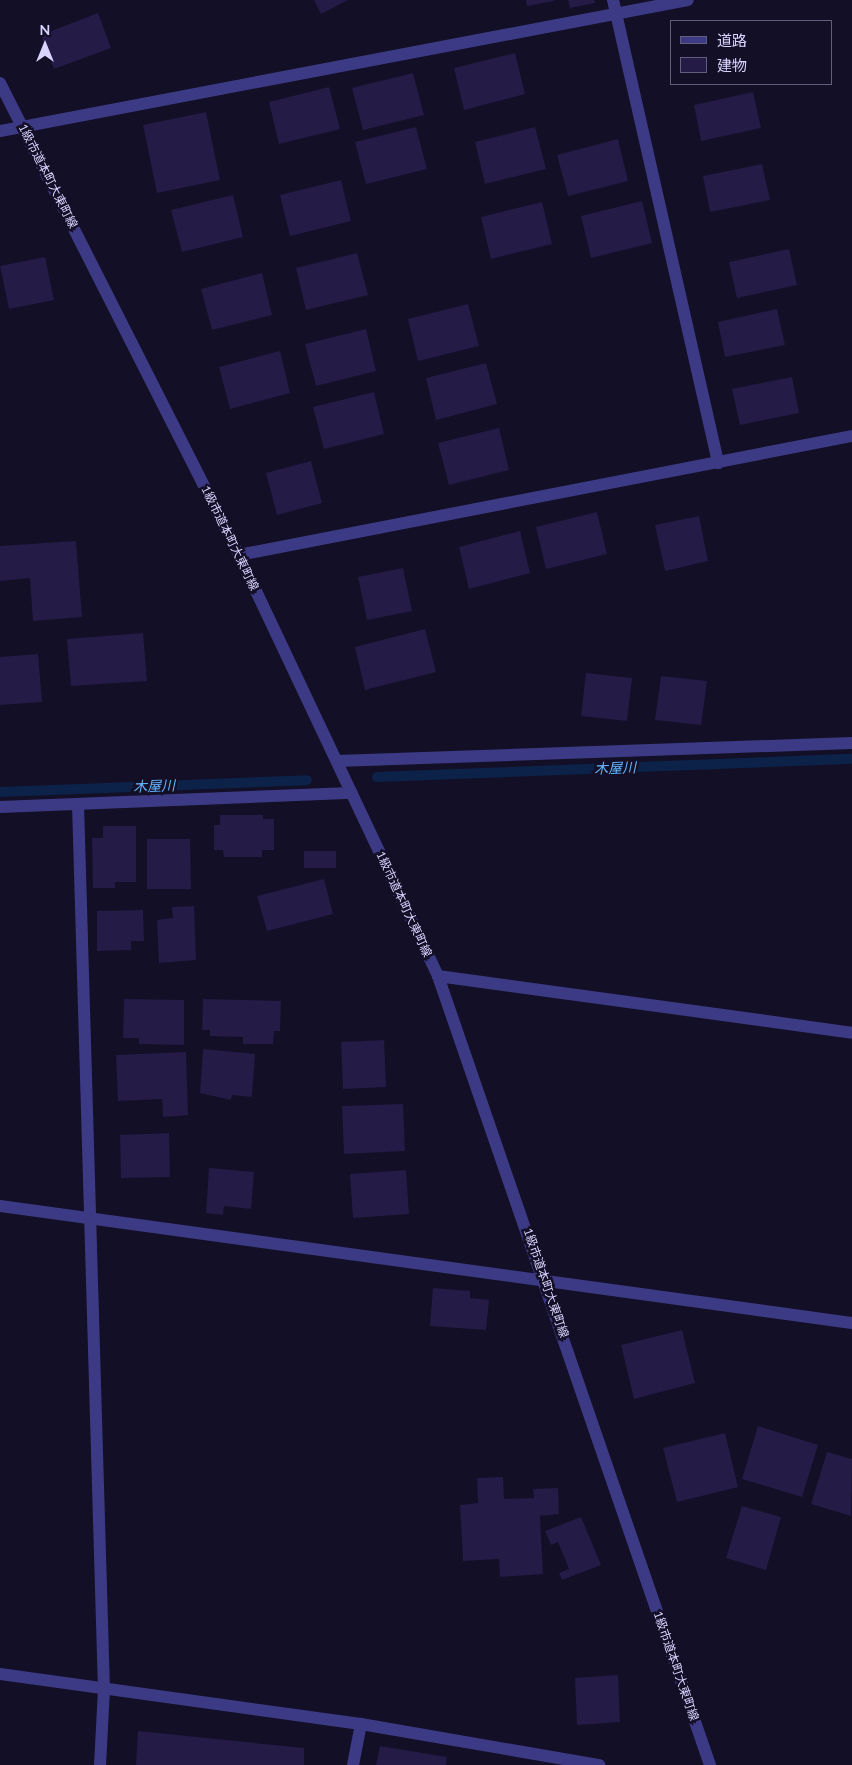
<!DOCTYPE html>
<html>
<head>
<meta charset="utf-8">
<style>
	body { margin:0 }
	#map { position:relative; width:852px; height:1765px; overflow:hidden; background:#130f26; font-family:Lato,"Noto Sans JP",sans-serif }
	div>[style] { position:absolute }
	.stream>* { height:10px; margin:-5px; padding:0 5px; transform-origin:5px; border-radius:5px; background:#0c2248 }
	.building>* { inset:0; background:#241b47 }
	.minor>* { height:12px; margin:-6px; padding:0 6px; transform-origin:6px; border-radius:6px; background:#3d3a85 }
	span { translate:-50% -50%; white-space:nowrap; text-align:center; line-height:1.15; -webkit-text-stroke:5px #130f26; paint-order:stroke }
	.street-label { font-size:12px; color:#d9d4ff }
	.water-label { font-size:14px; color:#62b6ff; font-style:italic }
	.legend { position:absolute; left:670px; top:20px; width:162px; height:65px; box-sizing:border-box; background:#130f26; border:1px solid #625e7d; margin:0; padding:6px 9px; list-style:none; font-size:15px; color:#d9d4ff }
	.legend li { display:flex; align-items:center; gap:10px; height:25px }
	.legend b { width:25px; border:1px solid #625e7d }
	.north { position:absolute; left:20px; top:20px; width:50px; height:50px; -webkit-text-stroke:4px #130f26; paint-order:stroke; rotate:0deg; font-size:14px; font-weight:700; line-height:20px; text-align:center; color:#d9d4ff }
	.north::after { content:''; display:block; margin:auto; width:18px; height:22px; background:#d9d4ff; clip-path:polygon(50% 0,100% 100%,50% 72%,0 100%) }
</style>
</head>
<body>
<div id="map">
	<div class="stream">
		<div style="left:377px;top:777px;width:475px;rotate:-2.2deg"></div>
		<div style="left:0;top:792px;width:307px;rotate:-2.2deg"></div>
	</div>
	<div class="building">
		<div style="clip-path:polygon(314px 0,348px 0,321px 14px)"></div>
		<div style="clip-path:polygon(526px 0,554px 0,554px 1px,527px 6px)"></div>
		<div style="clip-path:polygon(568px 0,594px 0,595px 3px,570px 8px)"></div>
		<div style="clip-path:polygon(98px 13px,111px 48px,54px 69px,41px 35px)"></div>
		<div style="clip-path:polygon(515px 53px,525px 94px,464px 110px,454px 68px)"></div>
		<div style="clip-path:polygon(413px 73px,424px 115px,363px 130px,352px 88px)"></div>
		<div style="clip-path:polygon(329px 87px,340px 129px,279px 144px,269px 102px)"></div>
		<div style="clip-path:polygon(753px 92px,761px 128px,701px 141px,694px 105px)"></div>
		<div style="clip-path:polygon(206px 112px,220px 180px,157px 193px,143px 125px)"></div>
		<div style="clip-path:polygon(416px 127px,427px 169px,366px 184px,355px 142px)"></div>
		<div style="clip-path:polygon(535px 127px,546px 169px,485px 184px,475px 142px)"></div>
		<div style="clip-path:polygon(618px 139px,628px 181px,568px 196px,557px 155px)"></div>
		<div style="clip-path:polygon(762px 164px,770px 200px,710px 212px,703px 176px)"></div>
		<div style="clip-path:polygon(341px 180px,351px 221px,290px 236px,280px 195px)"></div>
		<div style="clip-path:polygon(233px 195px,243px 237px,182px 252px,171px 210px)"></div>
		<div style="clip-path:polygon(642px 201px,652px 243px,591px 258px,581px 216px)"></div>
		<div style="clip-path:polygon(542px 202px,552px 244px,491px 259px,481px 217px)"></div>
		<div style="clip-path:polygon(789px 249px,797px 285px,737px 298px,729px 262px)"></div>
		<div style="clip-path:polygon(357px 253px,368px 295px,306px 310px,296px 268px)"></div>
		<div style="clip-path:polygon(45px 257px,54px 300px,9px 309px,0 266px)"></div>
		<div style="clip-path:polygon(262px 273px,272px 315px,212px 330px,201px 289px)"></div>
		<div style="clip-path:polygon(468px 304px,479px 346px,418px 361px,408px 319px)"></div>
		<div style="clip-path:polygon(777px 309px,785px 345px,725px 357px,718px 322px)"></div>
		<div style="clip-path:polygon(366px 329px,376px 371px,316px 386px,305px 344px)"></div>
		<div style="clip-path:polygon(280px 351px,290px 393px,230px 409px,219px 367px)"></div>
		<div style="clip-path:polygon(486px 363px,497px 404px,436px 420px,426px 378px)"></div>
		<div style="clip-path:polygon(792px 377px,799px 413px,740px 425px,732px 389px)"></div>
		<div style="clip-path:polygon(374px 392px,384px 434px,324px 449px,313px 407px)"></div>
		<div style="clip-path:polygon(499px 428px,509px 470px,449px 485px,438px 443px)"></div>
		<div style="clip-path:polygon(311px 461px,322px 503px,277px 515px,266px 473px)"></div>
		<div style="clip-path:polygon(597px 512px,607px 554px,546px 569px,536px 527px)"></div>
		<div style="clip-path:polygon(699px 516px,708px 561px,665px 571px,655px 525px)"></div>
		<div style="clip-path:polygon(520px 531px,530px 573px,469px 589px,459px 547px)"></div>
		<div style="clip-path:polygon(76px 541px,82px 617px,33px 621px,30px 578px,0 581px,0 546px)"></div>
		<div style="clip-path:polygon(403px 568px,412px 611px,367px 620px,358px 577px)"></div>
		<div style="clip-path:polygon(425px 629px,436px 672px,365px 690px,355px 647px)"></div>
		<div style="clip-path:polygon(143px 633px,147px 681px,71px 686px,67px 639px)"></div>
		<div style="clip-path:polygon(38px 654px,42px 702px,0 705px,0 657px)"></div>
		<div style="clip-path:polygon(586px 673px,632px 678px,627px 721px,581px 716px)"></div>
		<div style="clip-path:polygon(661px 676px,707px 681px,701px 725px,655px 720px)"></div>
		<div style="clip-path:polygon(220px 815px,263px 815px,263px 819px,274px 819px,274px 850px,262px 850px,262px 857px,224px 857px,223px 850px,214px 850px,214px 825px,220px 825px)"></div>
		<div style="clip-path:polygon(103px 826px,136px 826px,136px 882px,115px 882px,115px 888px,93px 888px,92px 838px,103px 838px)"></div>
		<div style="clip-path:polygon(147px 839px,190px 839px,191px 889px,147px 889px)"></div>
		<div style="clip-path:polygon(304px 851px,336px 851px,336px 868px,304px 868px)"></div>
		<div style="clip-path:polygon(324px 879px,333px 914px,267px 931px,257px 896px)"></div>
		<div style="clip-path:polygon(194px 906px,196px 960px,159px 963px,157px 920px,173px 918px,172px 907px)"></div>
		<div style="clip-path:polygon(143px 910px,144px 941px,131px 941px,131px 950px,97px 951px,97px 911px)"></div>
		<div style="clip-path:polygon(124px 999px,184px 1000px,184px 1045px,139px 1044px,139px 1038px,123px 1038px)"></div>
		<div style="clip-path:polygon(203px 999px,281px 1001px,280px 1031px,274px 1031px,273px 1044px,243px 1044px,243px 1037px,210px 1036px,210px 1030px,202px 1030px)"></div>
		<div style="clip-path:polygon(384px 1040px,386px 1087px,343px 1089px,341px 1042px)"></div>
		<div style="clip-path:polygon(203px 1049px,255px 1054px,252px 1097px,232px 1095px,231px 1100px,200px 1093px)"></div>
		<div style="clip-path:polygon(186px 1052px,188px 1115px,163px 1117px,162px 1099px,118px 1101px,116px 1055px)"></div>
		<div style="clip-path:polygon(403px 1104px,405px 1151px,344px 1154px,342px 1106px)"></div>
		<div style="clip-path:polygon(169px 1133px,170px 1177px,121px 1178px,120px 1135px)"></div>
		<div style="clip-path:polygon(209px 1168px,254px 1172px,251px 1209px,224px 1206px,223px 1215px,206px 1213px)"></div>
		<div style="clip-path:polygon(406px 1170px,409px 1214px,353px 1218px,350px 1174px)"></div>
		<div style="clip-path:polygon(433px 1288px,470px 1291px,470px 1298px,489px 1300px,486px 1330px,430px 1326px)"></div>
		<div style="clip-path:polygon(682px 1330px,695px 1383px,634px 1399px,621px 1345px)"></div>
		<div style="clip-path:polygon(758px 1426px,818px 1445px,802px 1497px,742px 1479px)"></div>
		<div style="clip-path:polygon(725px 1433px,738px 1487px,677px 1502px,663px 1448px)"></div>
		<div style="clip-path:polygon(827px 1452px,852px 1459px,851px 1516px,811px 1504px)"></div>
		<div style="clip-path:polygon(503px 1477px,504px 1499px,534px 1498px,533px 1489px,558px 1488px,559px 1514px,540px 1516px,543px 1574px,500px 1577px,499px 1559px,463px 1561px,460px 1505px,478px 1503px,477px 1478px)"></div>
		<div style="clip-path:polygon(742px 1506px,781px 1517px,766px 1570px,726px 1558px)"></div>
		<div style="clip-path:polygon(581px 1517px,601px 1565px,562px 1580px,559px 1573px,569px 1569px,558px 1542px,551px 1545px,545px 1531px)"></div>
		<div style="clip-path:polygon(618px 1675px,620px 1722px,577px 1725px,575px 1678px)"></div>
		<div style="clip-path:polygon(138px 1731px,304px 1748px,304px 1765px,136px 1765px)"></div>
		<div style="clip-path:polygon(380px 1746px,447px 1757px,446px 1765px,376px 1765px)"></div>
	</div>
	<div class="minor">
		<div style="left:613px;top:0;width:475px;rotate:77.2deg"></div>
		<div style="left:0;top:83px;width:529px;rotate:63.14deg"></div>
		<div style="left:239px;top:555px;width:466px;rotate:64.7deg"></div>
		<div style="left:438px;top:976px;width:835px;rotate:70.98deg"></div>
		<div style="left:0;top:131px;width:700px;rotate:-10.78deg"></div>
		<div style="left:239px;top:555px;width:624px;rotate:-10.99deg"></div>
		<div style="left:337px;top:761px;width:515px;rotate:-2deg"></div>
		<div style="left:78px;top:804px;width:885px;rotate:88.32deg"></div>
		<div style="left:104px;top:1689px;width:76px;rotate:93deg"></div>
		<div style="left:0;top:807px;width:352px;rotate:-2.3deg"></div>
		<div style="left:438px;top:976px;width:418px;rotate:7.8deg"></div>
		<div style="left:0;top:1206px;width:860px;rotate:7.82deg"></div>
		<div style="left:0;top:1674px;width:364px;rotate:7.9deg"></div>
		<div style="left:361px;top:1724px;width:242px;rotate:9.8deg"></div>
		<div style="left:353px;top:1765px;width:42px;rotate:-79deg"></div>
	</div>
	<div class="street-label">
		<span style="left:48px;top:176px;rotate:63deg">1級市道本町大東町線</span>
		<span style="left:230px;top:538px;rotate:64deg">1級市道本町大東町線</span>
		<span style="left:404px;top:904px;rotate:65deg">1級市道本町大東町線</span>
		<span style="left:546px;top:1283px;rotate:71deg">1級市道本町大東町線</span>
		<span style="left:676px;top:1666px;rotate:71deg">1級市道本町大東町線</span>
	</div>
	<div class="water-label">
		<span style="left:615px;top:768px;rotate:-2deg">木屋川</span>
		<span style="left:154px;top:786px;rotate:-2deg">木屋川</span>
	</div>
	<ul class="legend">
	<li><b style="height:6px;background:#3d3a85"></b>道路</li>
	<li><b style="height:14px;background:#241b47"></b>建物</li>
	</ul>
	<div class="north">N</div>
</div>
</body>
</html>
